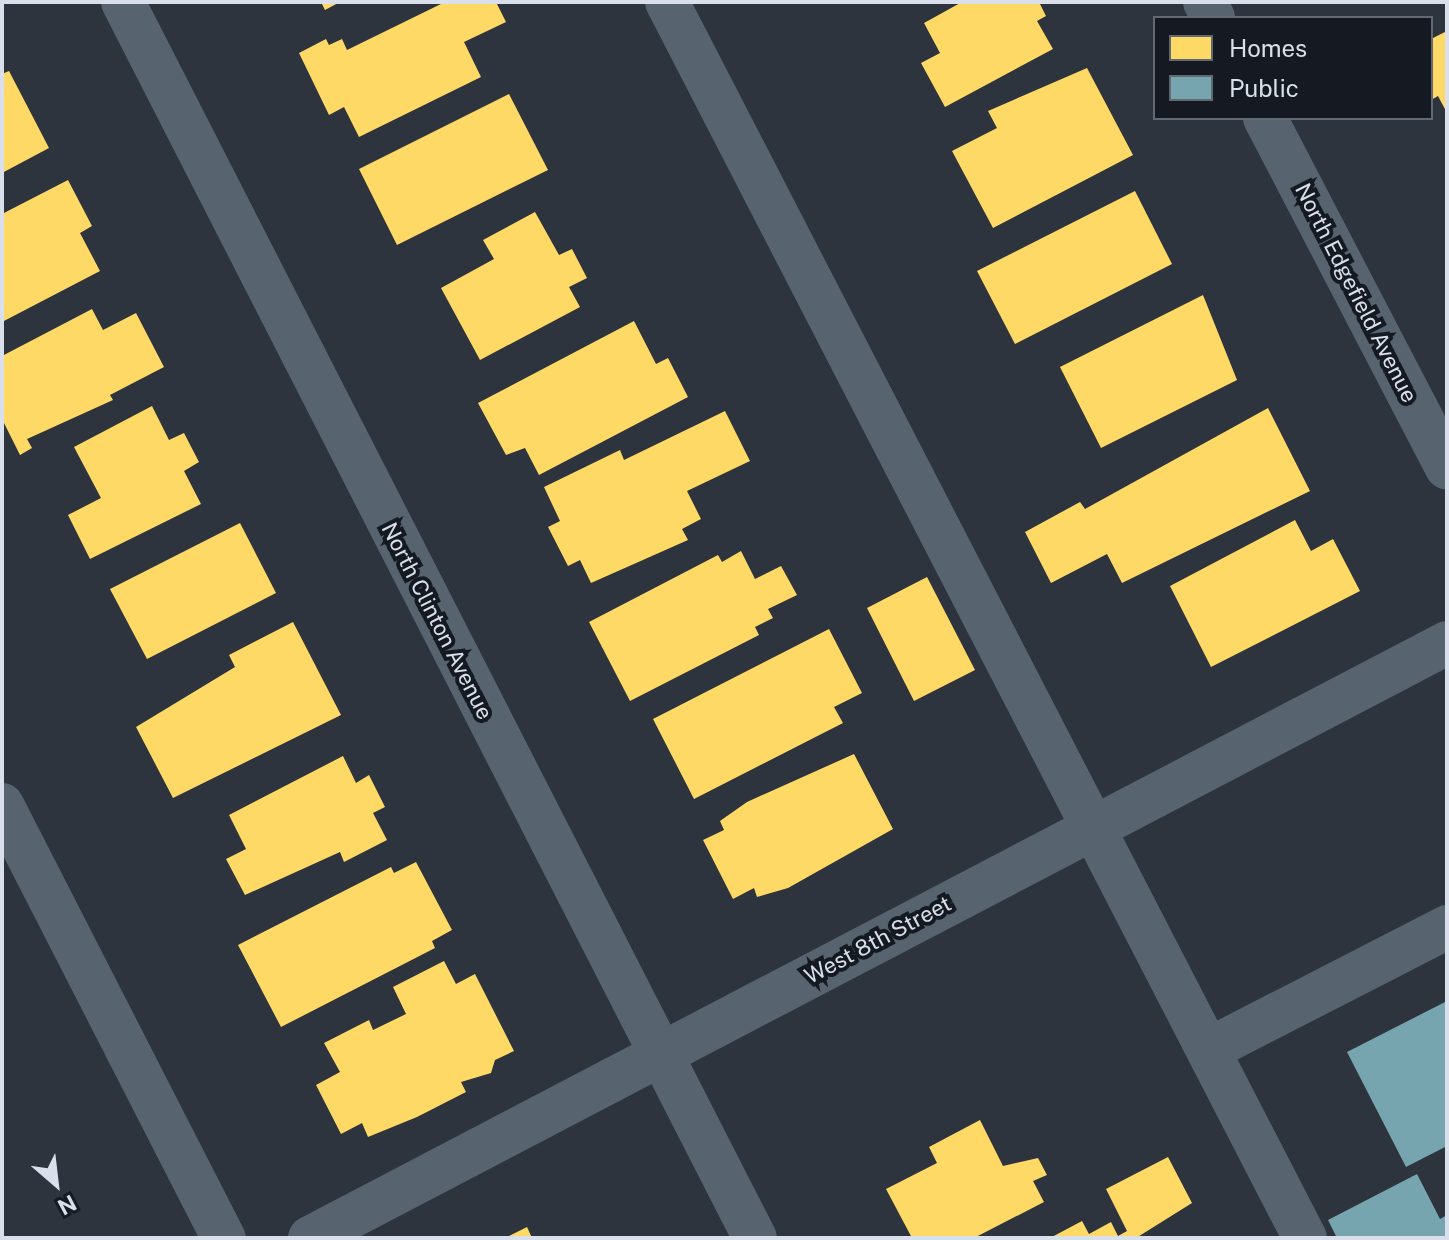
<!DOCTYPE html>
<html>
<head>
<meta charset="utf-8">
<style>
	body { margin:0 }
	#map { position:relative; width:1449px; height:1240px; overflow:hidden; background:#2d343e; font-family:"Public Sans",sans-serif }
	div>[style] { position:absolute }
	.homes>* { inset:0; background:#ffd966 }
	.public>* { inset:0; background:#76a5af }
	.minor>* { height:44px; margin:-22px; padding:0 22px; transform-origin:22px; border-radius:22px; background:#57646f }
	span { translate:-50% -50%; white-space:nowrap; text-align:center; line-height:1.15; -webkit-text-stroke:8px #151a22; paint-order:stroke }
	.street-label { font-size:22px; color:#d9e0eb }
	.frame { position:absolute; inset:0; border:4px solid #d9e0eb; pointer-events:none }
	.legend { position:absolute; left:1153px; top:16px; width:280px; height:104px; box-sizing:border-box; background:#151a22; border:2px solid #636972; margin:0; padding:10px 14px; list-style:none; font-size:24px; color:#d9e0eb }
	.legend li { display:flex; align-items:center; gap:16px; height:40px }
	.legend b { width:40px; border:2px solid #636972 }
	.north { position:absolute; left:16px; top:1144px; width:80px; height:80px; -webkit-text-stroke:6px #151a22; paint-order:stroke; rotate:152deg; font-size:22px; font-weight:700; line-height:32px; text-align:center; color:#d9e0eb }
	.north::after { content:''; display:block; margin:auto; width:28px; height:36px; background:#d9e0eb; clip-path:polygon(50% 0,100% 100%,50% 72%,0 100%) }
</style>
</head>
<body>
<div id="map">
	<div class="homes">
		<div style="clip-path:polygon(321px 2px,340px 2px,325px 10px)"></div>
		<div style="clip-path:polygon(445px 2px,496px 2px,506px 22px,464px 42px,481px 77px,359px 137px,344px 107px,329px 115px,299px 53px,326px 39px,329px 45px,342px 39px,347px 50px)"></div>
		<div style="clip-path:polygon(962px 2px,1039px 2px,1046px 16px,1037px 21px,1053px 49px,945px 107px,921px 63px,940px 53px,924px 23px)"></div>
		<div style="clip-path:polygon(1447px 31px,1447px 113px,1438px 96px,1431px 100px,1431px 39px)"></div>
		<div style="clip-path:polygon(1087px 68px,1133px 155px,993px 228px,952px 151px,997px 128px,988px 111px)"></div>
		<div style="clip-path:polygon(9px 71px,49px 148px,2px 173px,2px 74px)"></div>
		<div style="clip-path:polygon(509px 94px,548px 170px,397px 245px,359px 169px)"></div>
		<div style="clip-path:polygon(68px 180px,92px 226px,80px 233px,100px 271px,2px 322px,2px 214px)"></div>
		<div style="clip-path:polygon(1135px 191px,1172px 264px,1015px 344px,977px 271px)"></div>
		<div style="clip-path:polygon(535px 212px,559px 255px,572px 249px,587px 278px,569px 287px,580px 307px,480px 360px,441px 288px,494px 259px,483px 240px)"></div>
		<div style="clip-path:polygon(1203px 295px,1237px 380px,1101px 448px,1060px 367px)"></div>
		<div style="clip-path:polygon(92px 309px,103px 330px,136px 313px,164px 367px,110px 395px,113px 400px,27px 439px,32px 448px,20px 455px,2px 419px,2px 356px)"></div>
		<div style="clip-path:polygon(634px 321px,656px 364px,668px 358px,688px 397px,539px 475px,525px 448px,506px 455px,478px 403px)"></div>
		<div style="clip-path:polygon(152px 406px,169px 440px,184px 433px,199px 462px,184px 471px,201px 504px,90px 559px,68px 515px,101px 498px,74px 447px)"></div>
		<div style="clip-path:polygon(1268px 408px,1310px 491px,1122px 583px,1107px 554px,1051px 583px,1025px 532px,1080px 502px,1085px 509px)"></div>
		<div style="clip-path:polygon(725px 411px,750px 461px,687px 491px,701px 519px,682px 529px,688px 540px,591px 583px,580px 560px,568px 566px,548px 527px,560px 521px,544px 487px,620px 450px,624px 460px)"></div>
		<div style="clip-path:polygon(1295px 520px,1311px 551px,1333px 539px,1360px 591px,1211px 667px,1170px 586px)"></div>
		<div style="clip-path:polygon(240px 523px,276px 593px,147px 659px,110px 589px)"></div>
		<div style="clip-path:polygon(741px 551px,755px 579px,781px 566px,797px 595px,768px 609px,773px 618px,755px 627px,759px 635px,630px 701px,589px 622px,718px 555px,722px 562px)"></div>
		<div style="clip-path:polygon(927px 577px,975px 670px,914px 701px,867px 608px)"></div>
		<div style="clip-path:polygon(293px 622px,341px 715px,173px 798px,136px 727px,235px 667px,229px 655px)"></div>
		<div style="clip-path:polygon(829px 629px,862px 693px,834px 707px,843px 723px,694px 799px,653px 719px)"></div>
		<div style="clip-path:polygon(854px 754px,893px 829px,788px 888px,757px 897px,754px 888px,733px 899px,703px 840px,724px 830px,720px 821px,747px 802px)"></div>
		<div style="clip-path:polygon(343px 756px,356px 783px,369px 775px,385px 807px,373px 813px,387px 840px,344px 862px,340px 852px,245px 895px,226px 859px,246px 849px,229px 815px)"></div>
		<div style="clip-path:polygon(416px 862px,452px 930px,432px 941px,435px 948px,281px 1027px,238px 945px,391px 867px,394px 873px)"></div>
		<div style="clip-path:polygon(444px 961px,456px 984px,475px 974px,514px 1051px,495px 1060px,491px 1073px,461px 1082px,466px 1092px,417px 1117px,368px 1137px,362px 1123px,341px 1134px,316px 1085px,340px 1072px,324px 1043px,369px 1020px,373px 1030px,406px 1014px,393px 987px)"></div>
		<div style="clip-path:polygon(980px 1120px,1003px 1166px,1038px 1158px,1047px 1175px,1033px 1181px,1044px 1202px,974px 1238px,912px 1238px,886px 1189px,937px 1163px,929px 1147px)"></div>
		<div style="clip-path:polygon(1168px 1157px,1192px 1203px,1136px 1238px,1050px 1238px,1082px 1221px,1089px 1234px,1111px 1222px,1118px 1236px,1127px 1231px,1106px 1189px)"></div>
		<div style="clip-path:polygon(527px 1227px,532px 1238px,505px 1238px)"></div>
	</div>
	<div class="public">
		<div style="clip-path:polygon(1447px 1001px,1447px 1146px,1406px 1167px,1347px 1052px)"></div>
		<div style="clip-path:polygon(1417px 1174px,1440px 1219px,1447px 1215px,1447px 1238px,1337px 1238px,1328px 1220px)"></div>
	</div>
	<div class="minor">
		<div style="left:123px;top:2px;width:1388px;rotate:62.92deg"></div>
		<div style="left:667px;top:2px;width:1391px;rotate:62.7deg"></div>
		<div style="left:1205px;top:2px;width:18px;rotate:63deg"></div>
		<div style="left:1265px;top:118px;width:394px;rotate:62.5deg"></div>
		<div style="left:2px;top:805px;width:487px;rotate:62.9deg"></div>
		<div style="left:1208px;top:1050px;width:269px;rotate:-27.2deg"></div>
		<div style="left:310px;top:1238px;width:1283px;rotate:-27.62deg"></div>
	</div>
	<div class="street-label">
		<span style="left:1356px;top:293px;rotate:63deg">North Edgefield Avenue</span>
		<span style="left:437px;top:621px;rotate:63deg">North Clinton Avenue</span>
		<span style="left:878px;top:940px;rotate:-28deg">West 8th Street</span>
	</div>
	<div class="frame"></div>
	<ul class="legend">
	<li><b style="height:22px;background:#ffd966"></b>Homes</li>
	<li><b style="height:22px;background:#76a5af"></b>Public</li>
	</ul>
	<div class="north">N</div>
</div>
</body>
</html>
